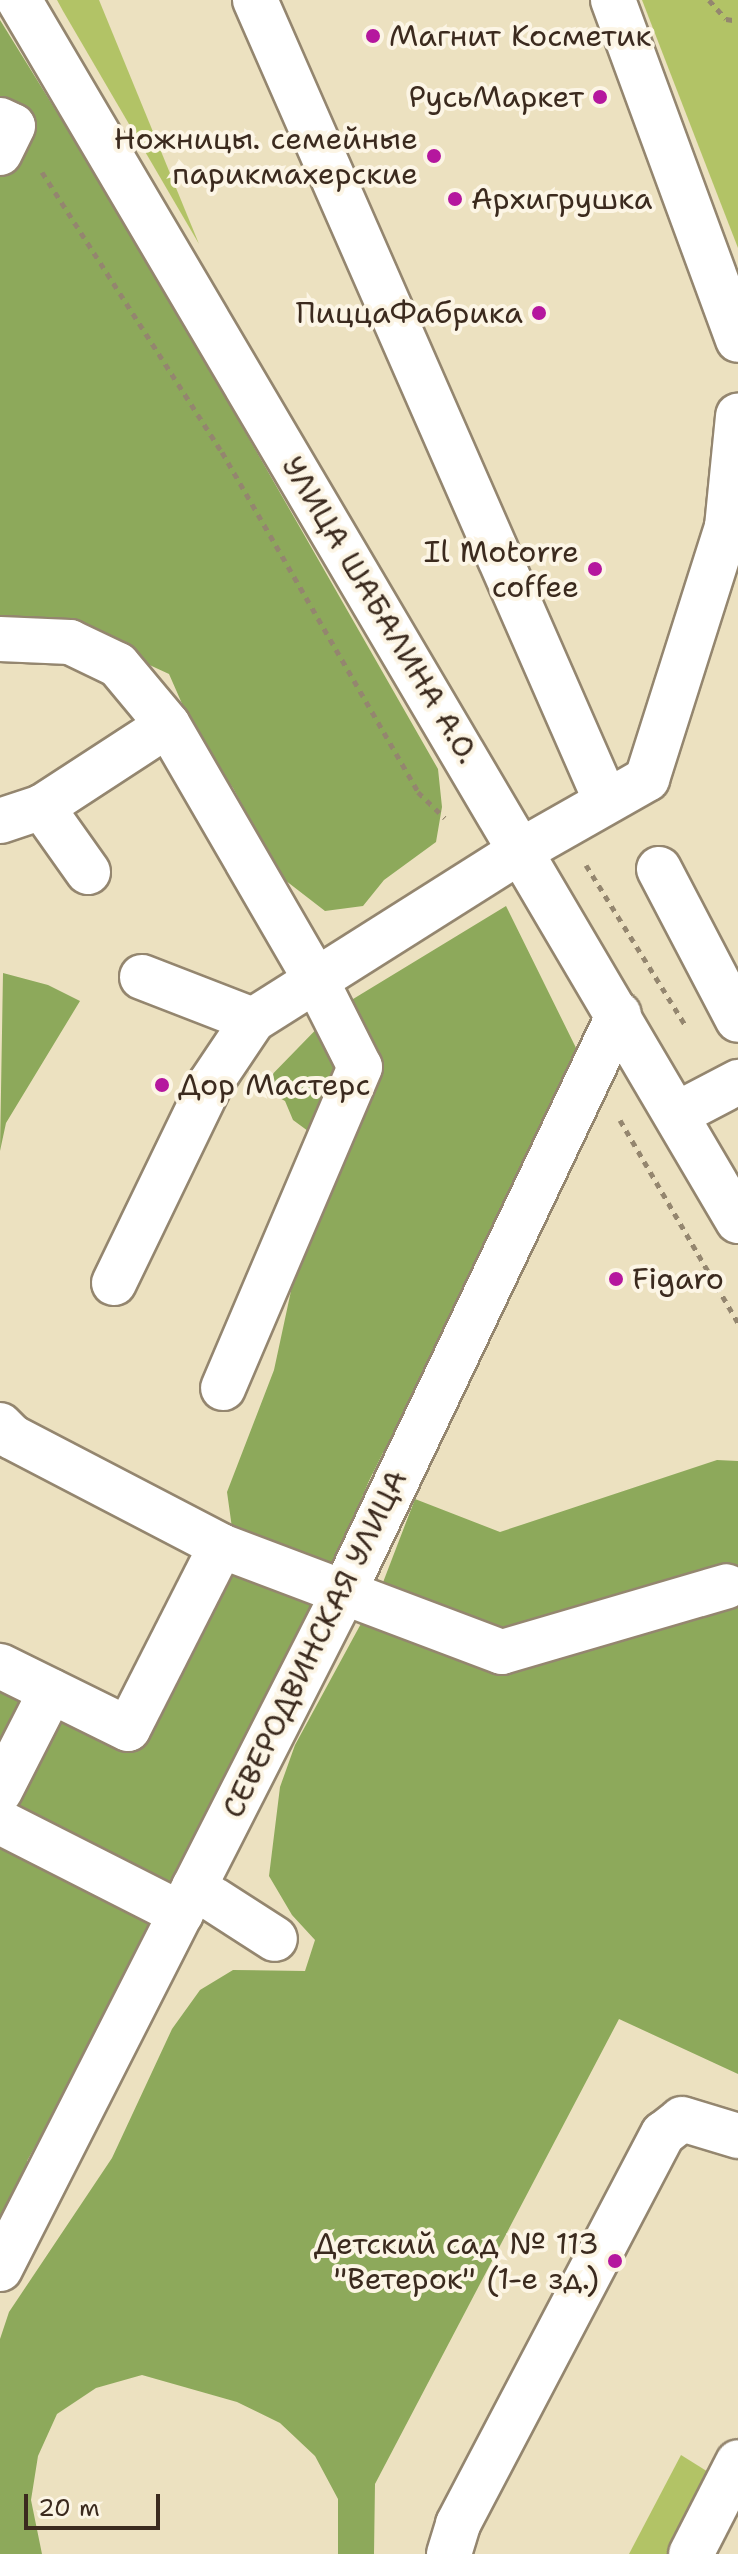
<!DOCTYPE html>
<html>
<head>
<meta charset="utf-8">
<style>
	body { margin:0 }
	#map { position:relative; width:738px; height:2554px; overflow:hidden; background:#ece1c0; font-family:"Shantell Sans",sans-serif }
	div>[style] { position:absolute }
	.green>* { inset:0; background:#b2c366 }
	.forest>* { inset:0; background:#8da95b }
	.path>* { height:5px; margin-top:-2.5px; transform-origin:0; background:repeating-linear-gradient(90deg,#94866f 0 6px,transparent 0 12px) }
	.roads { filter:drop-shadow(2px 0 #94866f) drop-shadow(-2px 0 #94866f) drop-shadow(0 2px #94866f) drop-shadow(0 -2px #94866f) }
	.minor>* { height:44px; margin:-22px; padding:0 22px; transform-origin:22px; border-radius:22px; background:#fff }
	.dots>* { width:22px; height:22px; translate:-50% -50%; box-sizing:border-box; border:4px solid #fcf5e5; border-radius:50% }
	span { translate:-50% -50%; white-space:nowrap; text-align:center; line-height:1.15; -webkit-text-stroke:8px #fcf5e5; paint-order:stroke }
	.poi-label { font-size:30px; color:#3b2a1e }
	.left { translate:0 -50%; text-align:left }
	.right { translate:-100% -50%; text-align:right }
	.street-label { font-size:30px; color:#3b2a1e }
	.scale { position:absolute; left:24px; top:2494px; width:136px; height:36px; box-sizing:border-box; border:4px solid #3b2a1e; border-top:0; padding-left:10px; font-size:24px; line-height:28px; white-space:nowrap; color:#3b2a1e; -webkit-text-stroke:6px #fcf5e5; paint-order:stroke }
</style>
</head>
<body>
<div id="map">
	<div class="green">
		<div style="clip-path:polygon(57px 0,99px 0,199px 244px,63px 11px)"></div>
		<div style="clip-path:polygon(642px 0,738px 0,738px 248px)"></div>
		<div style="clip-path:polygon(681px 2455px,713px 2475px,672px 2554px,629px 2554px)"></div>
	</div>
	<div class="forest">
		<div style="clip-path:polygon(0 20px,131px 232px,438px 769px,442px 807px,436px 842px,384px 880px,363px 906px,325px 911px,281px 877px,233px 788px,198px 740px,169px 674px,91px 638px,0 622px)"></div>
		<div style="clip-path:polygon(506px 906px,580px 1056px,369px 1481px,259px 1738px,227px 1771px,200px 1824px,185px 1875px,27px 2161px,25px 2211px,0 2258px,0 1678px,136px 1745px,233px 1535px,227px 1492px,274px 1370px,323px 1142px,293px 1120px,285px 1101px,260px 1087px,335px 1010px)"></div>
		<div style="clip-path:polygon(3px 973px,48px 985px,80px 1001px,6px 1123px,0 1151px)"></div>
		<div style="clip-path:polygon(717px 1460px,738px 1461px,738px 2074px,619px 2019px,375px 2484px,374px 2554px,338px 2554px,338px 2499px,315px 2456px,280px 2423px,237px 2402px,142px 2375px,96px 2388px,57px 2414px,38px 2456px,31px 2500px,42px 2554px,0 2554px,0 2339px,9px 2312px,112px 2158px,172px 2029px,200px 1990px,233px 1970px,305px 1971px,315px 1940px,292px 1915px,269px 1876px,280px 1787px,295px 1745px,382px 1585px,415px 1499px,500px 1532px)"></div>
	</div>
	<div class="path">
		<div style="left:709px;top:0;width:25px;rotate:48deg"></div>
		<div style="left:726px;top:19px;width:12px;rotate:9deg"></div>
		<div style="left:42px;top:172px;width:333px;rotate:57.3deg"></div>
		<div style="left:222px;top:452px;width:392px;rotate:60deg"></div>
		<div style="left:418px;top:792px;width:37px;rotate:44deg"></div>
		<div style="left:586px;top:865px;width:190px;rotate:58.2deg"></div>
		<div style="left:620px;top:1120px;width:235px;rotate:59.8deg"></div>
	</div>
	<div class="roads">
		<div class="minor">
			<div style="left:19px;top:0;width:1417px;rotate:59.51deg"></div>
			<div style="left:255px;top:0;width:875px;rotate:66.34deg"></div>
			<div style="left:613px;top:0;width:362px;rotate:69.8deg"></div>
			<div style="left:0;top:120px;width:14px;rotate:25deg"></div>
			<div style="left:13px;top:126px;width:30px;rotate:116deg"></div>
			<div style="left:727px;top:527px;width:112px;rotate:-84.3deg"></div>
			<div style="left:0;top:639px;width:70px;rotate:2.5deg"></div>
			<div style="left:70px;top:642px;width:53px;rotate:25.6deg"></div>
			<div style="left:118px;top:665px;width:78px;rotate:50.2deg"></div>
			<div style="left:168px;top:725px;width:297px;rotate:59.9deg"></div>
			<div style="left:317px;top:982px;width:95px;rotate:63.2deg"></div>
			<div style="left:360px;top:1067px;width:349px;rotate:113.1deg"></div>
			<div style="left:0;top:821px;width:44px;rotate:-18.4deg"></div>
			<div style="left:659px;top:869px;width:170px;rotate:62.4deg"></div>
			<div style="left:88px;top:872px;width:80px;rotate:-125.3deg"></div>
			<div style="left:42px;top:807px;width:150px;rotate:-33.1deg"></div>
			<div style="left:142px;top:977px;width:119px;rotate:21.2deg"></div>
			<div style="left:679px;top:1113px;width:67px;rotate:-27.7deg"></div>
			<div style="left:114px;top:1283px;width:221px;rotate:-64.2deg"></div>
			<div style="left:210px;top:1084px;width:77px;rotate:-56.1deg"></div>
			<div style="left:253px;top:1020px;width:318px;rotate:-32.3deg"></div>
			<div style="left:522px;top:850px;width:144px;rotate:-29.6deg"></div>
			<div style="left:647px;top:779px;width:264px;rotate:-72.4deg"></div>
			<div style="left:727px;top:527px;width:12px;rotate:-24deg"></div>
			<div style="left:0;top:1425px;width:17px;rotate:45deg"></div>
			<div style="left:12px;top:1437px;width:236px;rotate:27.5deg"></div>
			<div style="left:221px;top:1546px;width:205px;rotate:116.9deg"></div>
			<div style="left:128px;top:1729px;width:143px;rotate:-153.8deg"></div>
			<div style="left:221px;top:1546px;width:300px;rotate:20.7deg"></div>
			<div style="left:502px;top:1652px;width:234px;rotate:-16.3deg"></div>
			<div style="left:0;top:1791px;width:112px;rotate:-63deg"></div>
			<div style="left:0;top:1822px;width:203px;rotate:26.9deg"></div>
			<div style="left:194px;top:1887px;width:96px;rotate:32.7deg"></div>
			<div style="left:0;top:2269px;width:757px;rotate:-63.06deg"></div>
			<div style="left:343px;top:1594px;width:642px;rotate:-64.55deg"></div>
			<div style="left:449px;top:2554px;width:31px;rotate:-73deg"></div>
			<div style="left:458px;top:2524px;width:441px;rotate:-62.3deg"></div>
			<div style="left:663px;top:2134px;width:24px;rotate:-38deg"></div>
			<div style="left:682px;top:2119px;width:59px;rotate:16.9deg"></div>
			<div style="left:691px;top:2554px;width:103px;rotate:-62.9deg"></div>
		</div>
	</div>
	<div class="dots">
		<div style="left:373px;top:36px;background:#b5179e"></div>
		<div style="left:600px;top:97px;background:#b5179e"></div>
		<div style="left:434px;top:156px;background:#b5179e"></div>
		<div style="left:455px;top:199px;background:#b5179e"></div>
		<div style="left:539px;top:313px;background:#b5179e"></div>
		<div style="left:595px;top:569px;background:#b5179e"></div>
		<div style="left:162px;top:1085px;background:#b5179e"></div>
		<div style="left:616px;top:1279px;background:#b5179e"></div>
		<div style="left:615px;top:2261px;background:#b5179e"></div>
	</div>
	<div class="poi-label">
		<span class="left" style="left:389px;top:36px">Магнит Косметик</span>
		<span class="right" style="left:584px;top:97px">РусьМаркет</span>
		<span class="right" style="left:418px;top:156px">Ножницы. семейные<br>парикмахерские</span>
		<span class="left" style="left:471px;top:199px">Архигрушка</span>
		<span class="right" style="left:523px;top:313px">ПиццаФабрика</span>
		<span class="right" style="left:579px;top:569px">Il Motorre<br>coffee</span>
		<span class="left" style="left:178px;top:1085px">Дор Мастерс</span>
		<span class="left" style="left:632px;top:1279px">Figaro</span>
		<span class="right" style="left:599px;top:2261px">Детский сад № 113<br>"Ветерок" (1-е зд.)</span>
	</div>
	<div class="street-label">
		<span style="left:380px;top:610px;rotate:59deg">УЛИЦА ШАБАЛИНА А.О.</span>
		<span style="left:315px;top:1644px;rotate:-64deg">СЕВЕРОДВИНСКАЯ УЛИЦА</span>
	</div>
	<div class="scale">20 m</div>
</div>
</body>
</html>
